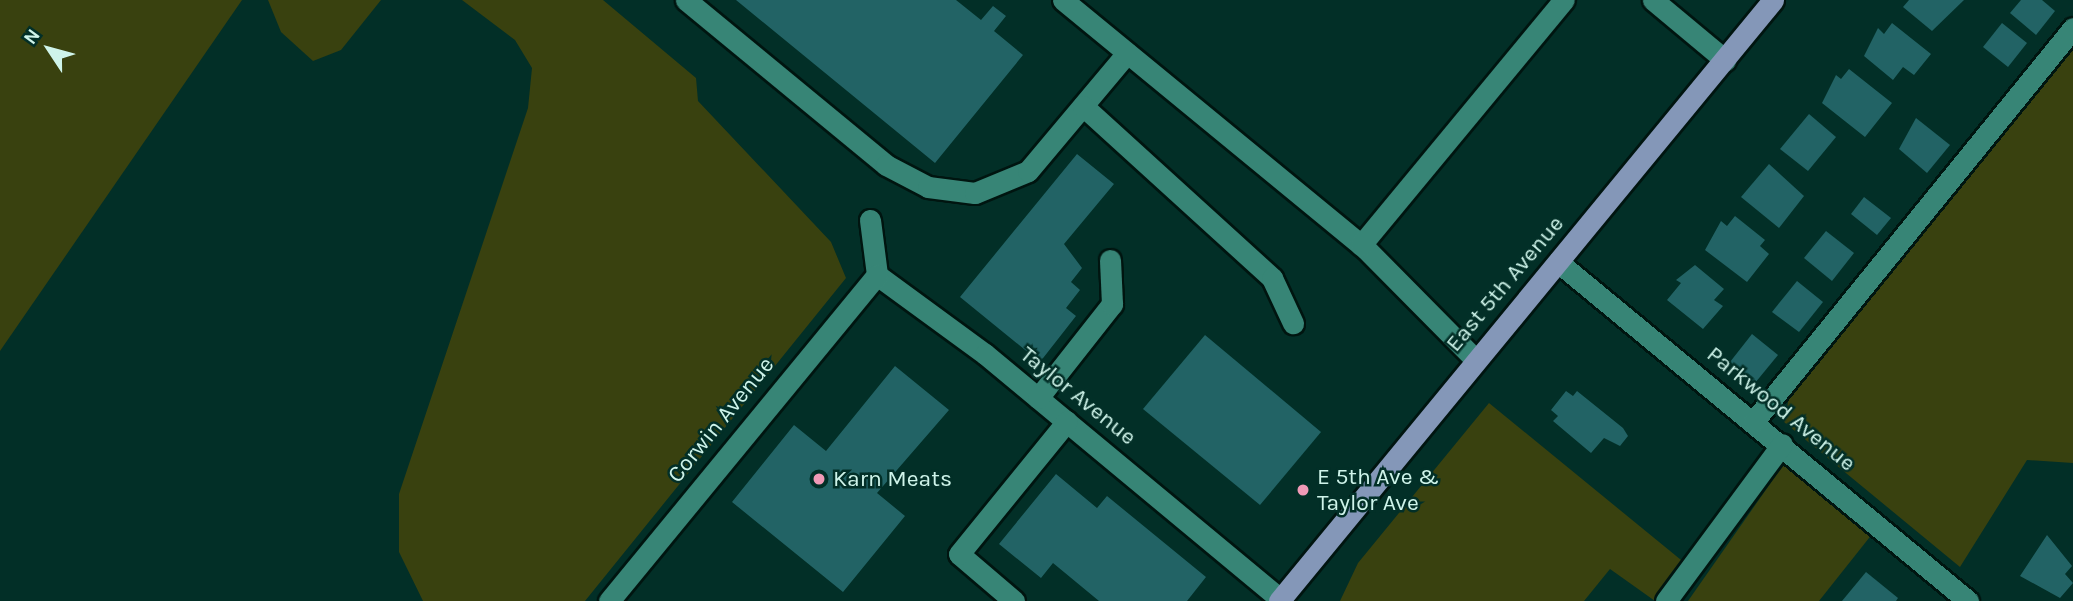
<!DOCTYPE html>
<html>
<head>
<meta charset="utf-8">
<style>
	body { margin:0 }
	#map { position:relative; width:2073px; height:601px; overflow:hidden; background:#022f27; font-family:Karla,sans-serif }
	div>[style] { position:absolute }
	.green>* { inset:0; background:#39410f }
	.building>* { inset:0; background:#226365 }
	.roads { filter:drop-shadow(2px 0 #001510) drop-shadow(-2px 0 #001510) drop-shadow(0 2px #001510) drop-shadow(0 -2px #001510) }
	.minor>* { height:21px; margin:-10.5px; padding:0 10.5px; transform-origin:10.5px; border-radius:10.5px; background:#378576 }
	.major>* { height:21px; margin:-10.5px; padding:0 10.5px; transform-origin:10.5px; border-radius:10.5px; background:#8497b8 }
	.dots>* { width:19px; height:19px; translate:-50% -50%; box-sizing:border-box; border:4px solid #022f27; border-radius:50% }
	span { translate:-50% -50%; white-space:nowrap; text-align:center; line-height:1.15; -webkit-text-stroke:5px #022f27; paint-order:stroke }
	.street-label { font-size:23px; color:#cff4ea }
	.poi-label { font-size:23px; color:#cff4ea }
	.left { translate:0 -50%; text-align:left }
	.north { position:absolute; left:14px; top:14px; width:70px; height:70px; -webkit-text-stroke:5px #022f27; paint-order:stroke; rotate:306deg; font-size:19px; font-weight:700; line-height:28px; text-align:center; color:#cff4ea }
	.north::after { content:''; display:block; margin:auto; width:24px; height:32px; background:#cff4ea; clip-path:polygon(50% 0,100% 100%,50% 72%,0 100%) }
</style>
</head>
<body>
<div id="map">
	<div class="green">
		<div style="clip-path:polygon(0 0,242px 0,0 351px)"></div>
		<div style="clip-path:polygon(268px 0,381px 0,341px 50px,313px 61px,281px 32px)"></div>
		<div style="clip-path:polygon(462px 0,603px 0,696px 78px,698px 101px,831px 242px,846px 278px,585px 601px,423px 601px,399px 552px,399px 494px,528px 108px,532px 68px,515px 40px)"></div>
		<div style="clip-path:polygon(2073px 39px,2073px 463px,2027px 460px,1960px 567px,1784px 422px,1789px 397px)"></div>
		<div style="clip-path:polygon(1489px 403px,1686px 564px,1655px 601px,1610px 569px,1584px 601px,1340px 601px,1358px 563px)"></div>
		<div style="clip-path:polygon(1786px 461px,1873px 533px,1819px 601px,1688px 601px)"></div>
	</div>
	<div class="building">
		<div style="clip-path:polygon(736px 0,956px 0,981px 20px,993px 6px,1006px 16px,994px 31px,1023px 55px,935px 163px)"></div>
		<div style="clip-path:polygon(1909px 0,1964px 0,1932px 31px,1903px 7px)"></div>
		<div style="clip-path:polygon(2021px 0,2042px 0,2055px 11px,2036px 35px,2010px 13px)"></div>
		<div style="clip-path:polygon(1892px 23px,1931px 54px,1914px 75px,1903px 67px,1893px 80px,1864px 56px,1878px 28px,1884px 34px)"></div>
		<div style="clip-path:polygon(2002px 23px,2027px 43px,2008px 67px,1983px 47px)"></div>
		<div style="clip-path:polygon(1849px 69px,1892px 103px,1865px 137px,1822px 103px,1836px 75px,1841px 79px)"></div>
		<div style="clip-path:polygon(1809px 114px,1836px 137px,1808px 171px,1780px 149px)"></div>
		<div style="clip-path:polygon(1916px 118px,1950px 145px,1927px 173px,1899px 149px)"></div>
		<div style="clip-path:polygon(1077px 154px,1114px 184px,1064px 244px,1082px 268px,1071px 282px,1080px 290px,1066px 308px,1076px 316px,1040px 362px,960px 297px)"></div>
		<div style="clip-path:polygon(1769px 164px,1804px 196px,1779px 228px,1741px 197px)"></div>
		<div style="clip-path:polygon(1864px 197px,1891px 218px,1877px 235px,1851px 214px)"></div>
		<div style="clip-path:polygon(1735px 216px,1765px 240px,1760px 246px,1769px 254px,1747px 282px,1705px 250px,1721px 221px,1727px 226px)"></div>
		<div style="clip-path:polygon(1826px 231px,1854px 253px,1832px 281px,1804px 258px)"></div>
		<div style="clip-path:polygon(1695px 265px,1724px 289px,1714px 300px,1723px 306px,1703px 329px,1667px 300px,1681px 283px,1676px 280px)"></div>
		<div style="clip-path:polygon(1797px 281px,1823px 302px,1799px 332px,1772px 312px)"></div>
		<div style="clip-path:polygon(1752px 334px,1778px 355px,1755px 383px,1730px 362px)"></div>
		<div style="clip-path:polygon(1205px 335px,1321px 432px,1260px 505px,1143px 409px)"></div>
		<div style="clip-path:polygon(895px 366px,949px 410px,877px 493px,905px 516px,843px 592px,732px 502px,794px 425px,826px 451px)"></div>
		<div style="clip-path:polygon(1566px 391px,1573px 396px,1577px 391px,1623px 428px,1628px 436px,1620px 446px,1604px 438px,1591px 453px,1553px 421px,1558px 416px,1551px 410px)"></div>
		<div style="clip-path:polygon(1056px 474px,1097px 508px,1107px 496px,1206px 577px,1187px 601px,1099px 601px,1053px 563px,1041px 578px,999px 544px)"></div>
		<div style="clip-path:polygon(2047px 535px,2072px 566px,2065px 574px,2073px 583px,2060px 598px,2020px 576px)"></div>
		<div style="clip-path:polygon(1866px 572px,1898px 598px,1896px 601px,1842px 601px)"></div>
	</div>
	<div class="roads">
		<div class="minor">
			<div style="left:686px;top:0;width:259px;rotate:39.5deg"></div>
			<div style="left:886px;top:165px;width:47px;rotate:27.6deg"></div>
			<div style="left:928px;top:187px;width:47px;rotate:7.3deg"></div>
			<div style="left:975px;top:193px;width:57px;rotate:-22.5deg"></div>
			<div style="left:1028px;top:171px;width:154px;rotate:-50deg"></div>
			<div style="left:1063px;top:0;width:392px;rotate:39.4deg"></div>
			<div style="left:1366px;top:249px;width:156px;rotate:45.3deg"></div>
			<div style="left:1653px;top:0;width:94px;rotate:39.8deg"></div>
			<div style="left:1083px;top:106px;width:256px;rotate:42.3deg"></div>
			<div style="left:1272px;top:278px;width:50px;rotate:65deg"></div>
			<div style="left:870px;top:220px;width:55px;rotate:82.7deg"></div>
			<div style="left:877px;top:275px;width:134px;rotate:36.2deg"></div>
			<div style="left:985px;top:354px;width:387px;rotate:39.7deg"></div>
			<div style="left:1361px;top:245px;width:318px;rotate:-50.4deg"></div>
			<div style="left:1558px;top:262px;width:532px;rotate:39.58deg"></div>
			<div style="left:1038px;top:398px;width:120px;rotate:-51.8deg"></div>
			<div style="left:1112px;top:304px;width:44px;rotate:-92.6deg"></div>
			<div style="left:1754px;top:421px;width:506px;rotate:-50.93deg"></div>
			<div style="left:609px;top:601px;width:422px;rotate:-50.6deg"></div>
			<div style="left:1014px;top:601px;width:72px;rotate:-139.5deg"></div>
			<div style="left:959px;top:554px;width:171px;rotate:-50.9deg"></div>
			<div style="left:1666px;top:601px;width:195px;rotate:-53.5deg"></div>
		</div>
		<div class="major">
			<div style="left:1279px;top:601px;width:778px;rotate:-50.58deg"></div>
		</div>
	</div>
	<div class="dots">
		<div style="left:819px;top:479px;background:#f09ab7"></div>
		<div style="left:1303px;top:490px;background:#f09ab7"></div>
	</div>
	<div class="street-label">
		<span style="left:1505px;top:284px;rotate:-50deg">East 5th Avenue</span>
		<span style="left:1078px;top:396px;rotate:39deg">Taylor Avenue</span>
		<span style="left:1781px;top:409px;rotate:39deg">Parkwood Avenue</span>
		<span style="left:721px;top:420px;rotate:-51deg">Corwin Avenue</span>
	</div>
	<div class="poi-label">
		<span class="left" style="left:1317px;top:490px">E 5th Ave &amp;<br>Taylor Ave</span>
		<span class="left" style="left:833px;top:479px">Karn Meats</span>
	</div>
	<div class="north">N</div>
</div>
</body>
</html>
